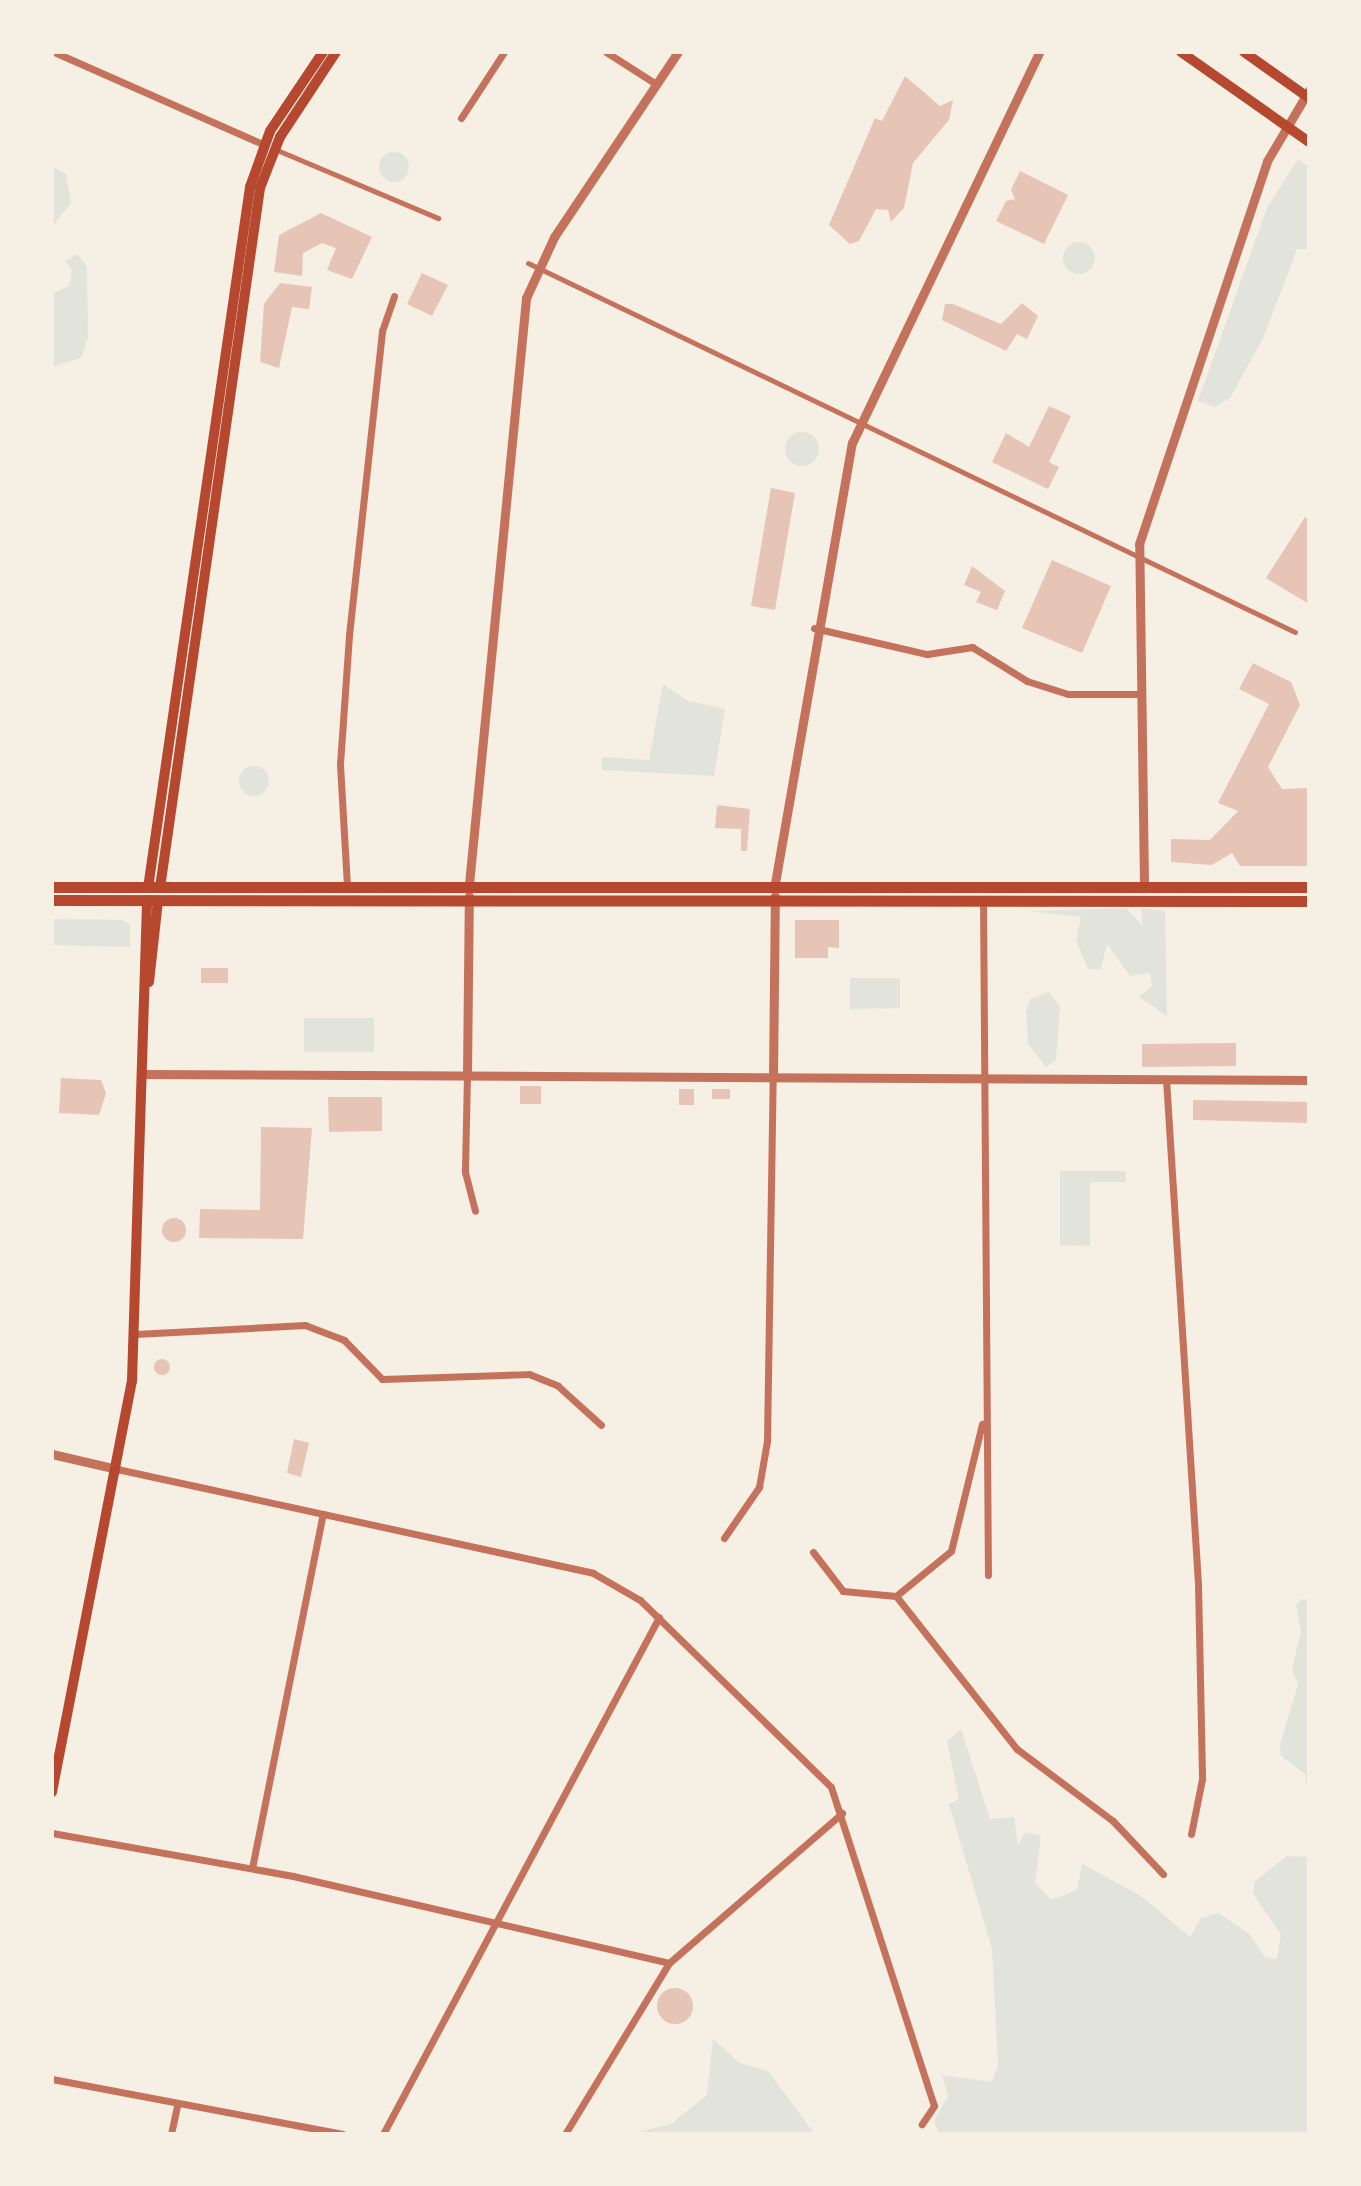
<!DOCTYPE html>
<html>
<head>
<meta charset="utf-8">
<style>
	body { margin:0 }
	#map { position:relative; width:1361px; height:2186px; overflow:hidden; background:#f6efe4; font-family:Rubik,sans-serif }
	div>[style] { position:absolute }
	.green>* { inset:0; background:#e2e4dc }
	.round { border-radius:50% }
	.building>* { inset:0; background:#e6c5b7 }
	.pedestrian>* { height:5px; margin:-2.5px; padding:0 2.5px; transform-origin:2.5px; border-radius:2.5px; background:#c5725c }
	.minor>* { height:7px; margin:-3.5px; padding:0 3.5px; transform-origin:3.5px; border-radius:3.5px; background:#c5725c }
	.tertiary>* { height:9px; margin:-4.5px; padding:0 4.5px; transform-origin:4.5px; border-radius:4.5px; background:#c5725c }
	.secondary>* { height:10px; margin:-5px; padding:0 5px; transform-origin:5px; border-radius:5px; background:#b5482f }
	.primary>* { height:11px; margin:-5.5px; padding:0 5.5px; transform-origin:5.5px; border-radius:5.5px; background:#b5482f }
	span { translate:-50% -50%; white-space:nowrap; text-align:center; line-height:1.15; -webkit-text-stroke:7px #f6efe4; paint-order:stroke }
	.frame { position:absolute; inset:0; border:54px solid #f6efe4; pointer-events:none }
</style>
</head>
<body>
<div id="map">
	<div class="green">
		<div class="round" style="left:379px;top:152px;width:30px;height:30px"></div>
		<div style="clip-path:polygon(1298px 159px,1309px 167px,1309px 249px,1297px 249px,1264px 336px,1230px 398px,1215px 407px,1198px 401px,1267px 208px)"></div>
		<div style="clip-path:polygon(52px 167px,66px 174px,71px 203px,54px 224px)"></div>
		<div class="round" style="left:1063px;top:242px;width:32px;height:32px"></div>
		<div style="clip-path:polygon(78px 254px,87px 267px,88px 338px,81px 358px,52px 367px,52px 294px,69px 286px,72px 270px,65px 261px)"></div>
		<div class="round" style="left:785px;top:432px;width:34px;height:34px"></div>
		<div style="clip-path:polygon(663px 684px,688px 701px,725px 709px,714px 776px,602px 770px,602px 757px,649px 760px)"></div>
		<div class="round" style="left:239px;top:766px;width:30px;height:30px"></div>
		<div style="clip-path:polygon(1126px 908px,1143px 926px,1141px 908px,1165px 911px,1167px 1016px,1139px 997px,1152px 986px,1150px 973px,1130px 976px,1107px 944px,1101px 969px,1088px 969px,1076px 940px,1081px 917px,1030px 911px)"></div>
		<div style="clip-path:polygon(52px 919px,122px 920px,130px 924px,130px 947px,52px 945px)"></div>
		<div style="clip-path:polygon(850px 978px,900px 978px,900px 1008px,850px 1009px)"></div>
		<div style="clip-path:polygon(1049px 992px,1060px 1007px,1056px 1060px,1046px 1067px,1028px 1044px,1026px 1012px,1030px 999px)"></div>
		<div style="clip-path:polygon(304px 1018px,374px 1018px,374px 1052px,304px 1052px)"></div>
		<div style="clip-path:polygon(1060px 1171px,1126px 1171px,1126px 1182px,1090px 1182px,1090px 1246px,1060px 1245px)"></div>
		<div style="clip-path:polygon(1302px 1599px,1309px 1600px,1309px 1805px,1305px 1774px,1281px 1756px,1280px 1744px,1298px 1685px,1292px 1669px,1301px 1631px,1296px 1605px)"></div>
		<div style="clip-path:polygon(961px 1729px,990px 1819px,1014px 1817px,1018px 1845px,1025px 1832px,1041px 1836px,1035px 1883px,1051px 1900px,1077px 1890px,1082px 1864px,1141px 1896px,1190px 1937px,1201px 1918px,1219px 1913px,1249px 1934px,1266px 1958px,1277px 1959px,1281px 1934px,1253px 1894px,1255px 1881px,1287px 1856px,1309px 1857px,1309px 2134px,939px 2134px,934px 2121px,948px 2096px,942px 2075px,992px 2082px,998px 2065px,992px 1949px,949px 1804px,959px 1799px,947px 1741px)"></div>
		<div style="clip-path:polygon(713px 2039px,740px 2063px,768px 2071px,813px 2132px,832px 2134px,630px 2134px,671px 2124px,707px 2095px)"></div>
	</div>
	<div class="building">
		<div style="clip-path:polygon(905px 76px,940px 106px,953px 100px,949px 120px,913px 163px,904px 208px,891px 222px,888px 210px,876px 209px,859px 241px,850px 244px,829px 225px,875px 118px,882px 121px)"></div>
		<div style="clip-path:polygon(1020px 171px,1068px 195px,1044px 244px,996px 221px,1006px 201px,1015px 199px,1011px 190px)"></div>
		<div style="clip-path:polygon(321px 213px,372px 237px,352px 279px,327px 270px,336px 248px,322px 243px,303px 253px,302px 276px,274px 272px,279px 235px)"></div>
		<div style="clip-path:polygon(422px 273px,448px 285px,432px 316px,407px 304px)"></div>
		<div style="clip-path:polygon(280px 283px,312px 287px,309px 309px,292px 307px,279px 368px,260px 362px,264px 304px)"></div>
		<div style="clip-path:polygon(1022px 303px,1038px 316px,1027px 339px,1017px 334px,1006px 351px,942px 320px,945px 304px,953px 304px,1001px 324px)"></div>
		<div style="clip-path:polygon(1049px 406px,1071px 416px,1049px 462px,1059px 467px,1048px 489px,992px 462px,1006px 433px,1029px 447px)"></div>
		<div style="clip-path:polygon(771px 488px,795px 493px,775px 610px,751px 606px)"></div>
		<div style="clip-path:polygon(1305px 517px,1309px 519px,1309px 604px,1266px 578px)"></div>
		<div style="clip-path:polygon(1052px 560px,1111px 586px,1082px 653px,1022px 628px)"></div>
		<div style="clip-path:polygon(972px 566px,1005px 591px,997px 610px,976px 602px,981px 592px,964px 585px)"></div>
		<div style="clip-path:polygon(1253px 663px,1291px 682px,1300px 705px,1268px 767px,1282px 789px,1309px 788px,1309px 866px,1240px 866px,1232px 853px,1212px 865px,1171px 862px,1171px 839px,1210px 840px,1238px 811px,1218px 803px,1269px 704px,1239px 689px)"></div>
		<div style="clip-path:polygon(717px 805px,750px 809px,747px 851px,741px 851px,741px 829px,715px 828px)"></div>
		<div style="clip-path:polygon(795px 920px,839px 920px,839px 948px,828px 947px,828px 958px,795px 958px)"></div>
		<div style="clip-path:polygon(201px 968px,228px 968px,228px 983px,201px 983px)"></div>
		<div style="clip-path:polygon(1236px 1043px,1236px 1066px,1142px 1067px,1142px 1044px)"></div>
		<div style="clip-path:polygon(61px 1078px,101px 1080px,106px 1093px,99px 1115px,59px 1113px)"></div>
		<div style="clip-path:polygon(520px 1086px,541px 1086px,541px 1104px,520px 1104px)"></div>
		<div style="clip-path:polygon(679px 1089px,694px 1089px,694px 1105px,679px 1105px)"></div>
		<div style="clip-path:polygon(712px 1089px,730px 1089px,730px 1099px,712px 1099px)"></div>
		<div style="clip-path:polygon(328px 1097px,382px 1097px,382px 1131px,329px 1132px)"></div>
		<div style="clip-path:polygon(1193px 1100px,1309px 1102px,1309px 1123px,1193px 1120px)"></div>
		<div style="clip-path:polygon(261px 1127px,312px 1128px,303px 1239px,199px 1238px,200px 1209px,260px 1210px)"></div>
		<div class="round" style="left:162px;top:1218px;width:24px;height:24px"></div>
		<div class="round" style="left:154px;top:1359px;width:16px;height:16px"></div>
		<div style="clip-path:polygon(294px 1439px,309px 1443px,301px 1477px,287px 1473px)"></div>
		<div class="round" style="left:657px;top:1988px;width:36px;height:36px"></div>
	</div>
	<div class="pedestrian">
		<div style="left:277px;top:150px;width:175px;rotate:22.9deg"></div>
		<div style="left:528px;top:263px;width:851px;rotate:25.69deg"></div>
	</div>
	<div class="minor">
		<div style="left:54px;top:52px;width:228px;rotate:23.8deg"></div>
		<div style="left:606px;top:52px;width:59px;rotate:32.6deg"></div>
		<div style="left:461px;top:118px;width:79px;rotate:-56.9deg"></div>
		<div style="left:814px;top:628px;width:116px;rotate:13deg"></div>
		<div style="left:927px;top:654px;width:46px;rotate:-8.8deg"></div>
		<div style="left:972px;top:647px;width:65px;rotate:31.7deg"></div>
		<div style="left:1027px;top:681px;width:43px;rotate:17.6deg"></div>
		<div style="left:1068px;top:694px;width:69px"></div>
		<div style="left:347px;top:886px;width:122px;rotate:-93.3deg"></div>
		<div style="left:340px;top:764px;width:129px;rotate:-86deg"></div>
		<div style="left:349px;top:635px;width:306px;rotate:-83.8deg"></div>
		<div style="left:382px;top:331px;width:37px;rotate:-71deg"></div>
		<div style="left:983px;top:899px;width:676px;rotate:89.58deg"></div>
		<div style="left:467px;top:1074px;width:98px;rotate:91.2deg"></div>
		<div style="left:465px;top:1172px;width:40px;rotate:75.6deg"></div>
		<div style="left:1166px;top:1079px;width:506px;rotate:86.37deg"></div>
		<div style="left:1198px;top:1584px;width:195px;rotate:88.8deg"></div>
		<div style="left:1202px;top:1779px;width:56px;rotate:101.3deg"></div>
		<div style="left:135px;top:1334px;width:170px;rotate:-3deg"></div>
		<div style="left:305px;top:1325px;width:42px;rotate:21deg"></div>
		<div style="left:344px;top:1340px;width:54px;rotate:45.7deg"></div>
		<div style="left:382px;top:1379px;width:147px;rotate:-1.9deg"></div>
		<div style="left:529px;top:1374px;width:31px;rotate:22deg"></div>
		<div style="left:558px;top:1386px;width:58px;rotate:42.2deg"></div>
		<div style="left:117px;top:1469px;width:487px;rotate:12.3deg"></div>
		<div style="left:593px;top:1573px;width:54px;rotate:29.9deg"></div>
		<div style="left:640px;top:1600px;width:267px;rotate:44.4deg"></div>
		<div style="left:831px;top:1787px;width:335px;rotate:72.1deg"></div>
		<div style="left:934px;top:2106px;width:22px;rotate:124deg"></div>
		<div style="left:724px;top:1538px;width:62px;rotate:-55.5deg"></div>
		<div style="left:759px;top:1487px;width:47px;rotate:-80.1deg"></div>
		<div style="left:767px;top:1441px;width:364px;rotate:-89.1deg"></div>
		<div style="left:813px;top:1552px;width:49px;rotate:52.4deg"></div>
		<div style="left:843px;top:1591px;width:53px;rotate:5.4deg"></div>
		<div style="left:896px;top:1596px;width:195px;rotate:51.7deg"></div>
		<div style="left:1017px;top:1749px;width:120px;rotate:36.9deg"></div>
		<div style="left:1113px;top:1821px;width:73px;rotate:46.7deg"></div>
		<div style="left:896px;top:1596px;width:71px;rotate:-39.3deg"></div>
		<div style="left:951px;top:1551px;width:131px;rotate:-76.3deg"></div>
		<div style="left:52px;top:1833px;width:245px;rotate:10.1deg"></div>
		<div style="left:293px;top:1876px;width:386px;rotate:13deg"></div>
		<div style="left:252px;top:1868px;width:361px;rotate:-78.7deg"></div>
		<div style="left:52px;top:2079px;width:296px;rotate:10.7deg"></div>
		<div style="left:171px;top:2134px;width:30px;rotate:-78deg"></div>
		<div style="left:383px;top:2134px;width:586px;rotate:-61.9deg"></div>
		<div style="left:565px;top:2134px;width:200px;rotate:-58.7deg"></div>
		<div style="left:669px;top:1963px;width:229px;rotate:-40.9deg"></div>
	</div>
	<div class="tertiary">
		<div style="left:775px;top:883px;width:447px;rotate:-80.1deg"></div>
		<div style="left:852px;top:443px;width:433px;rotate:-64.4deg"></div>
		<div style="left:469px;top:884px;width:589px;rotate:-84.44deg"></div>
		<div style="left:526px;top:298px;width:67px;rotate:-65.3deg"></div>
		<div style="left:554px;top:237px;width:223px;rotate:-56.2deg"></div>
		<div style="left:1144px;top:884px;width:340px;rotate:-90.8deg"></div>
		<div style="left:1139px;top:544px;width:404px;rotate:-71.5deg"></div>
		<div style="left:1267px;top:161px;width:82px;rotate:-59.4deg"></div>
		<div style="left:141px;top:1074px;width:1168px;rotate:0.29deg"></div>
		<div style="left:467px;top:1074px;width:178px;rotate:-89.4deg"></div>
		<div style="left:773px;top:1077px;width:181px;rotate:-89.4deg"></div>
		<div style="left:52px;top:1454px;width:67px;rotate:13deg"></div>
	</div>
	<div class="secondary">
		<div style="left:1181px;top:52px;width:156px;rotate:35.1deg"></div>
		<div style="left:1244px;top:52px;width:80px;rotate:35.3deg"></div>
		<div style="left:148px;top:888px;width:708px;rotate:-81.72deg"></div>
		<div style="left:250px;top:187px;width:59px;rotate:-70.3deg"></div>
		<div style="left:270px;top:131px;width:95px;rotate:-56.1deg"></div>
		<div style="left:160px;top:888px;width:707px;rotate:-81.87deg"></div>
		<div style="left:260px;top:188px;width:55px;rotate:-68.6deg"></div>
		<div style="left:280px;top:137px;width:102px;rotate:-56.6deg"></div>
		<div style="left:149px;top:982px;width:82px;rotate:-83.7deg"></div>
		<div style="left:52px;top:1792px;width:419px;rotate:-79deg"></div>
		<div style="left:132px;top:1381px;width:481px;rotate:-88.2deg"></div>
	</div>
	<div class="primary">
		<div style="left:52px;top:887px;width:1257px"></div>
		<div style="left:52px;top:900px;width:1257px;rotate:0.05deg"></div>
	</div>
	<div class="frame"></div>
</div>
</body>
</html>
